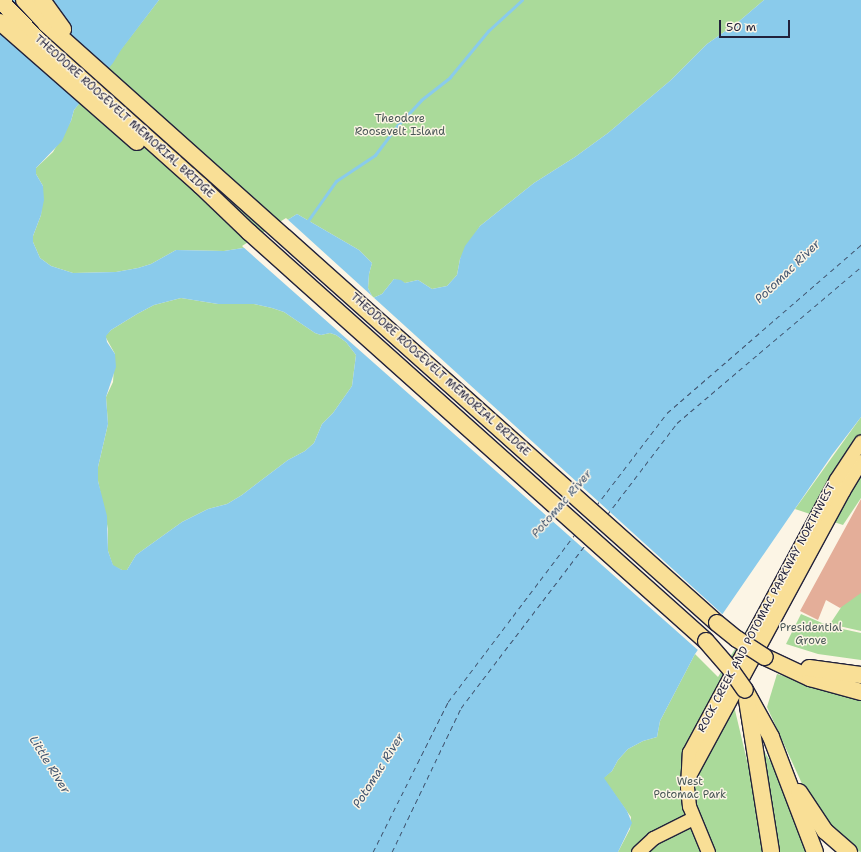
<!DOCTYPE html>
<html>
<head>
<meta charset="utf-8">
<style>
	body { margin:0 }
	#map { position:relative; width:861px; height:852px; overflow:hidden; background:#fcf5e5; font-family:"Shantell Sans",sans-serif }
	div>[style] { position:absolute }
	.green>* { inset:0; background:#aada9a }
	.water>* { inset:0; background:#8acbeb }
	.pier>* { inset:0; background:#fcf5e5 }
	.stream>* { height:3px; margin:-1.5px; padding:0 1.5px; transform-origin:1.5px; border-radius:1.5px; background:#8acbeb }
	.ferry>* { height:1px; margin-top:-0.5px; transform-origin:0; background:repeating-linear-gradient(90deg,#415570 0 5px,transparent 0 9px) }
	.building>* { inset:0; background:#e4ae99 }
	.roads { filter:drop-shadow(1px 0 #22223b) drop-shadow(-1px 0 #22223b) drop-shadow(0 1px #22223b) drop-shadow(0 -1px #22223b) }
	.major>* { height:13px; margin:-6.5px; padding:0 6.5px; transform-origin:6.5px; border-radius:6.5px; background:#f9df96 }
	.highway>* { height:16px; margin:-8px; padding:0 8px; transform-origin:8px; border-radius:8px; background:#f9df96 }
	.bridges { filter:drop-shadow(1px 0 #22223b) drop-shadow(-1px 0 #22223b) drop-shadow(0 1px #22223b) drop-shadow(0 -1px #22223b) }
	.highway-bridge>* { height:16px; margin:-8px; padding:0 8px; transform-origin:8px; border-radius:8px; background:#f9df96 }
	span { translate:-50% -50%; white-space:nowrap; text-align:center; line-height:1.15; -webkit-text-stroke:3px #fcf5e5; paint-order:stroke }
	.street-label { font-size:11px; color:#22223b }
	.park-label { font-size:11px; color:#4b5958 }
	.water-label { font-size:12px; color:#415570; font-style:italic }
	.scale { position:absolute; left:719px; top:20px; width:71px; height:18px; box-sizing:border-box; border:2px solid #22223b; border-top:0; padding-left:5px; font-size:12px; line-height:14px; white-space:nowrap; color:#22223b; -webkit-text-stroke:3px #fcf5e5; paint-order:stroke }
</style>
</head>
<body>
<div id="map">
	<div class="green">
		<div style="clip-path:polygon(159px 0,764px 0,737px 23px,707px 44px,671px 80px,608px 133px,575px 157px,534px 183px,480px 226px,460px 259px,457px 275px,447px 286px,432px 289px,418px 280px,405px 283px,394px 279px,382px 294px,373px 298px,368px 288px,369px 274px,372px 263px,359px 250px,297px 214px,243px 248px,224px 251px,176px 250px,151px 264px,138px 268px,116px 272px,73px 273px,51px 266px,40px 258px,33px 242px,33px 236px,41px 215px,43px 186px,36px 174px,36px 168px,53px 152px,71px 121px,74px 110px)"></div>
		<div style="clip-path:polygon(181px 298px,218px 304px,254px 304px,272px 308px,284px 312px,315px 333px,321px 335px,330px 333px,336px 335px,346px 342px,356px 355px,352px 386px,333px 413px,322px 424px,314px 443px,305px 451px,288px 460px,242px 495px,227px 504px,208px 509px,182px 522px,136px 555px,127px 570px,122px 570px,113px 566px,108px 551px,108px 529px,98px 481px,98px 467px,108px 424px,106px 397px,113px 382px,115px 354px,105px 336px,111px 330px,137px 314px,154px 305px)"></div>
		<div style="clip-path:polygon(861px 417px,861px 498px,843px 525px,795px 509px)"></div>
		<div style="clip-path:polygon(861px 570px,861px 631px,830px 624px,840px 609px)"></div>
		<div style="clip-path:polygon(801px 614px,829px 626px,861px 633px,861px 660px,818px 654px,786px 644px)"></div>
		<div style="clip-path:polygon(753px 619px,771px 634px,734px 706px,762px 824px,766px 852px,618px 852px,630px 829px,631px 817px,603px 778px,612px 771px,618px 760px,628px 749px,643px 741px,657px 737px,660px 721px,695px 654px,718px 677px)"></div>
		<div style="clip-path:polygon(777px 674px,861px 699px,861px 852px,854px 850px,832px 833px,809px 799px,767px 707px)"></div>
		<div style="clip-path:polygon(756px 738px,772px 764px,806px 852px,774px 852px)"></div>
	</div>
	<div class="water">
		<div style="clip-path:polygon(evenodd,0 0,159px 0,121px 50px,113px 63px,74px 110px,71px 121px,62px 141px,36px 168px,36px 174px,43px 186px,44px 200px,41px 215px,33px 236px,33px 242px,40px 258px,51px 266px,73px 273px,116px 272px,138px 268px,151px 264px,176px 250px,224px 251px,243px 248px,297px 214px,359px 250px,372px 263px,369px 274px,368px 288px,373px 298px,382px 294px,394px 279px,401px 280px,405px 283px,418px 280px,432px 289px,447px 286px,457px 275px,460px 259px,465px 246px,480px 226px,534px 183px,575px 157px,608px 133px,671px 80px,707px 44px,737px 23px,764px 0,861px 0,861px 417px,832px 455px,695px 654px,660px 721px,657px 737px,643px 741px,628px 749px,618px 760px,612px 771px,604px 778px,627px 811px,632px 823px,618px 852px,0 852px,0 0,181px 298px,218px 304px,254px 304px,272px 308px,284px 312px,315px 333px,321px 335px,330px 333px,336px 335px,346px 342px,356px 355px,352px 386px,333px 413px,322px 424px,314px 443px,305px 451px,288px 460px,242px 495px,227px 504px,208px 509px,182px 522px,136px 555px,127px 570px,122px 570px,113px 565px,108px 551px,107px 516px,98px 481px,98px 467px,108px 424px,106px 397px,116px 367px,115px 354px,107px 342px,106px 336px,111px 330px,137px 314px,154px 305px,181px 298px)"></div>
	</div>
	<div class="pier">
		<div style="clip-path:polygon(286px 218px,719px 611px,723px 615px,704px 640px,699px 651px,242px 246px)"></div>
	</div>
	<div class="stream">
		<div style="left:307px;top:222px;width:50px;rotate:-54.7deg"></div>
		<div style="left:336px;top:181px;width:47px;rotate:-33.7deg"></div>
		<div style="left:375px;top:155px;width:38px;rotate:-53deg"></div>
		<div style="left:398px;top:125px;width:34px;rotate:-47deg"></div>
		<div style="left:421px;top:100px;width:37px;rotate:-38deg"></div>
		<div style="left:450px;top:77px;width:60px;rotate:-50.4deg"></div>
		<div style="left:488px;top:31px;width:46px;rotate:-42.4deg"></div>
	</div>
	<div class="ferry">
		<div style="left:596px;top:506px;width:117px;rotate:-52.6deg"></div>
		<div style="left:667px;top:413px;width:257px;rotate:-40.9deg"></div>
		<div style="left:607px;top:515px;width:116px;rotate:-52.7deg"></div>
		<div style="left:677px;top:423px;width:241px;rotate:-40.3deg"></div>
		<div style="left:373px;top:852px;width:168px;rotate:-63.4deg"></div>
		<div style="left:448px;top:702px;width:211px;rotate:-52.9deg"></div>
		<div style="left:392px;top:852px;width:160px;rotate:-64.4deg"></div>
		<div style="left:461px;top:708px;width:206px;rotate:-52.7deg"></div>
	</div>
	<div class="building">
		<div style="clip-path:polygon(861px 499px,861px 593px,840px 608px,826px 600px,818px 620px,800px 611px)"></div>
	</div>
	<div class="roads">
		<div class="major">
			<div style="left:690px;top:774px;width:322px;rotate:-61.6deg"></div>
			<div style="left:843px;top:491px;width:35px;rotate:-59deg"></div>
			<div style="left:638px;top:852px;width:21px;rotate:-43deg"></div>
			<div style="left:653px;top:838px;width:45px;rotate:-26.6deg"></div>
			<div style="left:708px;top:852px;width:50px;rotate:-112.4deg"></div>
			<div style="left:689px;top:806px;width:19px;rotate:-96deg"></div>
			<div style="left:687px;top:787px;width:35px;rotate:-87deg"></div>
			<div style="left:689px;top:752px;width:310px;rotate:-61.7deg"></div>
			<div style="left:836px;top:479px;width:45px;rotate:-56.7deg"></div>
		</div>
		<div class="highway">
			<div style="left:0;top:0;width:58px;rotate:46.4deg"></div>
			<div style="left:40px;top:42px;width:216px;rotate:41.8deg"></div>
			<div style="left:201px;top:186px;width:66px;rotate:43.8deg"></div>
			<div style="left:249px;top:232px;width:613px;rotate:41.83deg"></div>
			<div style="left:24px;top:0;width:33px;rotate:47deg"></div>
			<div style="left:46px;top:24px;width:899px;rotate:41.76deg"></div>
			<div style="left:42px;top:0;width:36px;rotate:54deg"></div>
			<div style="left:0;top:22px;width:182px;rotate:41.2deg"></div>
			<div style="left:765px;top:657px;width:50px;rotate:25deg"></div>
			<div style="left:810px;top:678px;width:53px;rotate:15.4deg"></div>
			<div style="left:809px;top:668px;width:52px;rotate:7.7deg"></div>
			<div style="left:745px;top:690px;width:54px;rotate:61deg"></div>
			<div style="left:771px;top:737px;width:123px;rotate:69.1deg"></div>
			<div style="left:747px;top:700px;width:154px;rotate:81deg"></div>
			<div style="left:799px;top:792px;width:47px;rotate:56.3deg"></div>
			<div style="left:825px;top:831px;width:32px;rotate:41deg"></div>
		</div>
	</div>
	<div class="bridges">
		<div class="highway-bridge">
			<div style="left:717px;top:623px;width:26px;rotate:39deg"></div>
			<div style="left:737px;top:639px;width:33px;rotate:33deg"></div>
			<div style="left:706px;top:641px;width:38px;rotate:49deg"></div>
			<div style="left:731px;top:670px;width:24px;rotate:55deg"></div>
		</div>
	</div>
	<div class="street-label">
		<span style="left:124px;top:117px;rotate:42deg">THEODORE ROOSEVELT MEMORIAL BRIDGE</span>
		<span style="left:440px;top:375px;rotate:42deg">THEODORE ROOSEVELT MEMORIAL BRIDGE</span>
		<span style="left:767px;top:608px;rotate:-62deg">ROCK CREEK AND POTOMAC PARKWAY NORTHWEST</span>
	</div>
	<div class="park-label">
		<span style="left:400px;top:126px">Theodore<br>Roosevelt Island</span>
		<span style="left:811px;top:635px">Presidential<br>Grove</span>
		<span style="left:690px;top:789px">West<br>Potomac Park</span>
	</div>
	<div class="water-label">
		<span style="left:788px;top:272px;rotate:-44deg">Potomac River</span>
		<span style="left:562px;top:504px;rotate:-49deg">Potomac River</span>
		<span style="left:49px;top:765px;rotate:58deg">Little River</span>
		<span style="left:379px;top:771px;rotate:-58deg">Potomac River</span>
	</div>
	<div class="scale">50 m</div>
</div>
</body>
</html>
